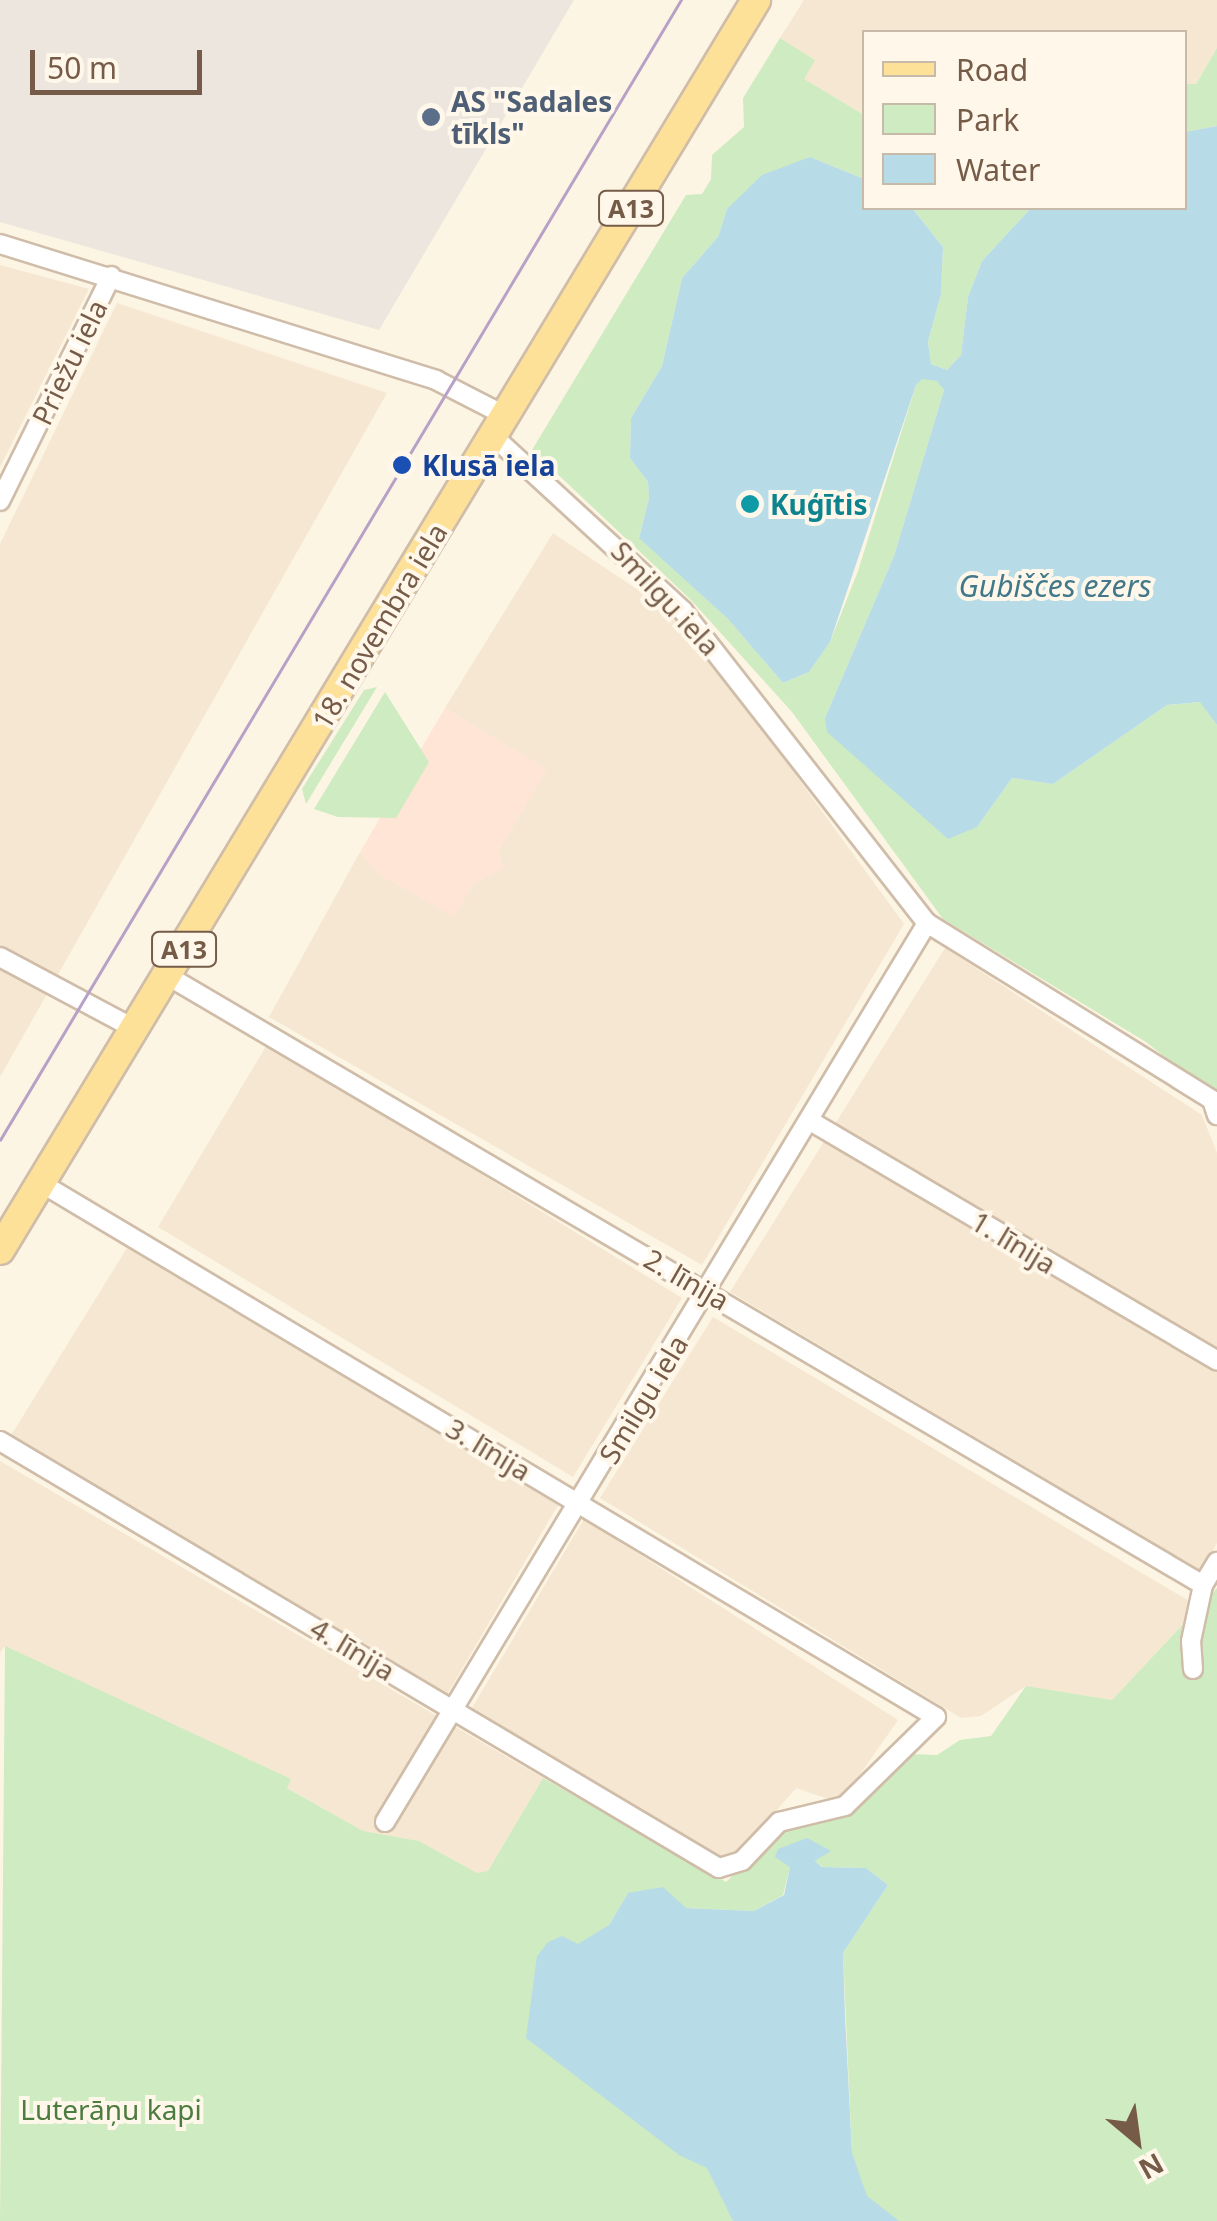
<!DOCTYPE html>
<html>
<head>
<meta charset="utf-8">
<style>
	body { margin:0 }
	#map { position:relative; width:1217px; height:2221px; overflow:hidden; background:#fdf5e3; font-family:"Noto Sans",sans-serif }
	div>[style] { position:absolute }
	.residential>* { inset:0; background:#f5e7d1 }
	.commercial>* { inset:0; background:#fee5d6 }
	.industrial>* { inset:0; background:#ece6de }
	.green>* { inset:0; background:#ceebc1 }
	.water>* { inset:0; background:#b7dce7 }
	.roads { filter:drop-shadow(2px 0 #cfbda9) drop-shadow(-2px 0 #cfbda9) drop-shadow(0 2px #cfbda9) drop-shadow(0 -2px #cfbda9) }
	.minor>* { height:18px; margin:-9px; padding:0 9px; transform-origin:9px; border-radius:9px; background:#fff }
	.primary>* { height:28px; margin:-14px; padding:0 14px; transform-origin:14px; border-radius:14px; background:#fee199 }
	.tram>* { height:2.5px; margin:-1.25px; padding:0 1.25px; transform-origin:1.25px; border-radius:1.25px; background:#b8a1c7 }
	.dots>* { width:28px; height:28px; translate:-50% -50%; box-sizing:border-box; border:5px solid #fff8ea; border-radius:50% }
	span { translate:-50% -50%; white-space:nowrap; text-align:center; line-height:1.15; -webkit-text-stroke:8px #fff8ea; paint-order:stroke }
	.shield-label span { padding:2px 8px; background:#fff8ea; border:2px solid; border-radius:8px; -webkit-text-stroke-width:0 }
	.shield-label { font-size:25px; color:#765c48; font-weight:700 }
	.service-label { font-size:28px; color:#4e5e75; font-weight:700 }
	.left { translate:0 -50%; text-align:left }
	.street-label { font-size:28px; color:#765c48 }
	.transit-label { font-size:28px; color:#164399; font-weight:700 }
	.culture-label { font-size:28px; color:#0d838f; font-weight:700 }
	.park-label { font-size:28px; color:#4c7c40 }
	.water-label { font-size:30px; color:#41788a; font-style:italic }
	.legend { position:absolute; left:862px; top:30px; width:325px; height:180px; box-sizing:border-box; background:#fff8ea; border:2px solid #c8baa9; margin:0; padding:12px 18px; list-style:none; font-size:30px; color:#765c48 }
	.legend li { display:flex; align-items:center; gap:20px; height:50px }
	.legend b { width:50px; border:2px solid #c8baa9 }
	.north { position:absolute; left:1087px; top:2091px; width:100px; height:100px; -webkit-text-stroke:8px #fff8ea; paint-order:stroke; rotate:151deg; font-size:28px; font-weight:700; line-height:40px; text-align:center; color:#765c48 }
	.north::after { content:''; display:block; margin:auto; width:35px; height:45px; background:#765c48; clip-path:polygon(50% 0,100% 100%,50% 72%,0 100%) }
	.scale { position:absolute; left:30px; top:50px; width:172px; height:45px; box-sizing:border-box; border:5px solid #765c48; border-top:0; padding-left:12px; font-size:30px; line-height:35px; white-space:nowrap; color:#765c48; -webkit-text-stroke:8px #fff8ea; paint-order:stroke }
</style>
</head>
<body>
<div id="map">
	<div class="residential">
		<div style="clip-path:polygon(804px 0,1217px 0,1217px 48px,1195px 85px,1185px 84px,1184px 32px,864px 32px,864px 115px,803px 79px,814px 59px,780px 38px)"></div>
		<div style="clip-path:polygon(0 265px,89px 289px,0 467px)"></div>
		<div style="clip-path:polygon(117px 303px,387px 393px,0 1077px,0 544px)"></div>
		<div style="clip-path:polygon(553px 533px,683px 620px,904px 924px,702px 1265px,269px 1017px,360px 852px,379px 875px,474px 884px,504px 868px,498px 852px,546px 769px,445px 708px)"></div>
		<div style="clip-path:polygon(945px 948px,1202px 1115px,1217px 1153px,1217px 1543px,1202px 1571px,730px 1292px)"></div>
		<div style="clip-path:polygon(268px 1043px,682px 1298px,573px 1477px,158px 1227px)"></div>
		<div style="clip-path:polygon(127px 1248px,558px 1505px,445px 1698px,10px 1437px)"></div>
		<div style="clip-path:polygon(713px 1317px,1199px 1607px,1112px 1700px,1026px 1686px,981px 1716px,961px 1718px,600px 1498px)"></div>
		<div style="clip-path:polygon(0 1461px,543px 1778px,488px 1871px,477px 1873px,419px 1841px,363px 1831px,286px 1787px,291px 1779px,4px 1647px,0 1653px)"></div>
		<div style="clip-path:polygon(584px 1519px,898px 1720px,840px 1803px,796px 1788px,731px 1862px,469px 1713px)"></div>
	</div>
	<div class="commercial">
		<div style="clip-path:polygon(445px 708px,547px 769px,498px 852px,505px 868px,474px 884px,454px 917px,379px 875px,360px 852px)"></div>
	</div>
	<div class="industrial">
		<div style="clip-path:polygon(0 0,574px 0,379px 330px,0 222px)"></div>
	</div>
	<div class="green">
		<div style="clip-path:polygon(780px 38px,815px 60px,804px 79px,864px 115px,864px 179px,810px 157px,727px 209px,718px 237px,682px 278px,662px 366px,631px 418px,630px 458px,648px 482px,649px 498px,639px 537px,728px 619px,783px 683px,809px 672px,830px 642px,858px 571px,916px 385px,922px 378px,938px 381px,944px 390px,894px 556px,825px 718px,977px 827px,1012px 778px,1053px 784px,1167px 705px,1201px 702px,1217px 725px,1217px 1098px,1146px 1042px,943px 919px,792px 712px,691px 600px,532px 450px,686px 195px,702px 194px,711px 179px,712px 155px,744px 127px,743px 98px)"></div>
		<div style="clip-path:polygon(1217px 48px,1217px 126px,1185px 132px,1184px 84px,1196px 84px)"></div>
		<div style="clip-path:polygon(912px 208px,1031px 208px,982px 261px,968px 297px,961px 355px,947px 370px,931px 364px,928px 342px,941px 294px,943px 247px)"></div>
		<div style="clip-path:polygon(377px 687px,306px 804px,302px 789px,364px 690px)"></div>
		<div style="clip-path:polygon(385px 692px,429px 762px,396px 818px,338px 817px,314px 809px)"></div>
		<div style="clip-path:polygon(evenodd,1217px 1588px,1217px 2221px,0 2221px,5px 1646px,291px 1779px,287px 1788px,363px 1831px,419px 1841px,477px 1873px,488px 1871px,543px 1778px,726px 1882px,782px 1829px,837px 1818px,912px 1754px,937px 1755px,960px 1740px,991px 1736px,1026px 1686px,1112px 1700px,1217px 1588px,830px 1851px,815px 1861px,823px 1867px,866px 1868px,888px 1885px,843px 1953px,852px 2153px,708px 2168px,660px 2140px,609px 1925px,628px 1893px,686px 1908px,754px 1911px,783px 1895px,790px 1867px,830px 1851px)"></div>
	</div>
	<div class="water">
		<div style="clip-path:polygon(1217px 126px,1217px 725px,1200px 702px,1167px 705px,1053px 784px,1012px 778px,977px 827px,948px 839px,827px 732px,825px 718px,894px 556px,944px 390px,937px 381px,922px 379px,916px 385px,830px 642px,809px 672px,783px 683px,728px 619px,639px 538px,649px 498px,648px 482px,630px 458px,631px 418px,662px 366px,682px 278px,718px 237px,727px 209px,762px 175px,810px 157px,864px 179px,864px 208px,912px 208px,943px 247px,941px 294px,928px 342px,931px 364px,947px 370px,961px 355px,968px 297px,982px 261px,1031px 208px,1184px 208px,1185px 132px)"></div>
		<div style="clip-path:polygon(807px 1838px,831px 1851px,815px 1861px,822px 1867px,866px 1868px,888px 1885px,843px 1953px,845px 2015px,852px 2153px,867px 2196px,899px 2221px,733px 2221px,707px 2168px,679px 2155px,526px 2038px,537px 1956px,548px 1942px,562px 1936px,578px 1944px,609px 1925px,628px 1893px,663px 1887px,686px 1908px,754px 1911px,784px 1895px,790px 1867px,775px 1857px,778px 1849px)"></div>
	</div>
	<div class="roads">
		<div class="minor">
			<div style="left:0;top:244px;width:457px;rotate:17.3deg"></div>
			<div style="left:436px;top:380px;width:79px;rotate:27.2deg"></div>
			<div style="left:493px;top:436px;width:258px;rotate:42.6deg"></div>
			<div style="left:683px;top:611px;width:396px;rotate:52deg"></div>
			<div style="left:927px;top:923px;width:335px;rotate:31.8deg"></div>
			<div style="left:1212px;top:1100px;width:16px;rotate:72deg"></div>
			<div style="left:0;top:501px;width:251px;rotate:-63.7deg"></div>
			<div style="left:0;top:957px;width:153px;rotate:28.1deg"></div>
			<div style="left:168px;top:976px;width:1201px;rotate:30.47deg"></div>
			<div style="left:812px;top:1122px;width:470px;rotate:30.5deg"></div>
			<div style="left:0;top:1441px;width:836px;rotate:30.71deg"></div>
			<div style="left:719px;top:1868px;width:24px;rotate:-17deg"></div>
			<div style="left:742px;top:1861px;width:54px;rotate:-46.5deg"></div>
			<div style="left:779px;top:1822px;width:68px;rotate:-13.6deg"></div>
			<div style="left:845px;top:1806px;width:127px;rotate:-44.4deg"></div>
			<div style="left:936px;top:1717px;width:1042px;rotate:-149.18deg"></div>
			<div style="left:1193px;top:1669px;width:28px;rotate:-94deg"></div>
			<div style="left:1191px;top:1641px;width:57px;rotate:-77.9deg"></div>
			<div style="left:1203px;top:1585px;width:27px;rotate:-59deg"></div>
			<div style="left:385px;top:1822px;width:1050px;rotate:-58.91deg"></div>
		</div>
		<div class="primary">
			<div style="left:0;top:1250px;width:1461px;rotate:-58.83deg"></div>
		</div>
	</div>
	<div class="tram">
		<div style="left:0;top:1140px;width:1328px;rotate:-59.15deg"></div>
	</div>
	<div class="dots">
		<div style="left:431px;top:117px;background:#5c6f8a"></div>
		<div style="left:402px;top:465px;background:#1a4fb4"></div>
		<div style="left:750px;top:504px;background:#0f9aa8"></div>
	</div>
	<div class="shield-label">
		<span style="left:631px;top:208px">A13</span>
		<span style="left:184px;top:949px">A13</span>
	</div>
	<div class="service-label">
		<span class="left" style="left:451px;top:117px">AS "Sadales<br>tīkls"</span>
	</div>
	<div class="street-label">
		<span style="left:69px;top:362px;rotate:-64deg">Priežu iela</span>
		<span style="left:666px;top:598px;rotate:47deg">Smilgu iela</span>
		<span style="left:379px;top:626px;rotate:-59deg">18. novembra iela</span>
		<span style="left:1014px;top:1242px;rotate:31deg">1. līnija</span>
		<span style="left:687px;top:1279px;rotate:30deg">2. līnija</span>
		<span style="left:643px;top:1399px;rotate:-59deg">Smilgu iela</span>
		<span style="left:489px;top:1449px;rotate:31deg">3. līnija</span>
		<span style="left:353px;top:1649px;rotate:31deg">4. līnija</span>
	</div>
	<div class="transit-label">
		<span class="left" style="left:422px;top:465px">Klusā iela</span>
	</div>
	<div class="culture-label">
		<span class="left" style="left:770px;top:504px">Kuģītis</span>
	</div>
	<div class="park-label">
		<span style="left:111px;top:2109px">Luterāņu kapi</span>
	</div>
	<div class="water-label">
		<span style="left:1055px;top:586px">Gubiščes ezers</span>
	</div>
	<ul class="legend">
	<li><b style="height:12px;background:#fee199"></b>Road</li>
	<li><b style="height:28px;background:#ceebc1"></b>Park</li>
	<li><b style="height:28px;background:#b7dce7"></b>Water</li>
	</ul>
	<div class="north">N</div>
	<div class="scale">50 m</div>
</div>
</body>
</html>
